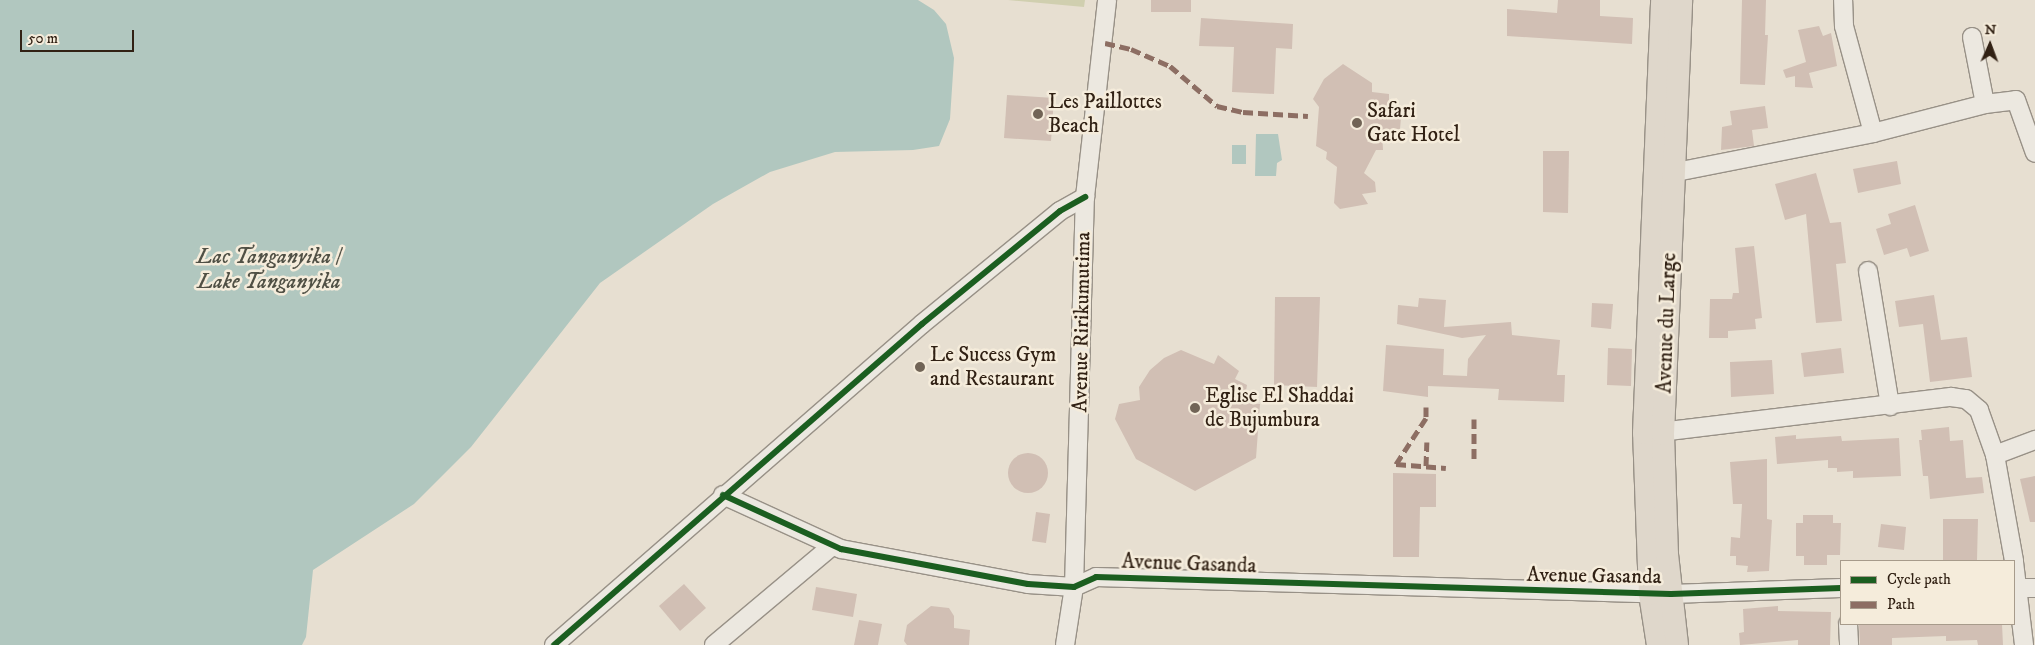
<!DOCTYPE html>
<html>
<head>
<meta charset="utf-8">
<style>
	body { margin:0 }
	#map { position:relative; width:2035px; height:645px; overflow:hidden; background:#e7dfd1; font-family:"IM FELL DW Pica",serif }
	div>[style] { position:absolute }
	.green>* { inset:0; background:#d0cfaf }
	.water>* { inset:0; background:#b1c7bf }
	.building>* { inset:0; background:#d1bfb4 }
	.round { border-radius:50% }
	.roads { filter:drop-shadow(1px 0 #989187) drop-shadow(-1px 0 #989187) drop-shadow(0 1px #989187) drop-shadow(0 -1px #989187) }
	.minor>* { height:18px; margin:-9px; padding:0 9px; transform-origin:9px; border-radius:9px; background:#ece8e0 }
	.major>* { height:22px; margin:-11px; padding:0 11px; transform-origin:11px; border-radius:11px; background:#dfd7cb }
	.quiet>* { height:5px; margin-top:-2.5px; transform-origin:0; background:repeating-linear-gradient(90deg,#8d6e63 0 10px,transparent 0 15px) }
	.cycleway>* { height:6px; margin:-3px; padding:0 3px; transform-origin:3px; border-radius:3px; background:#1b5e20 }
	.dots>* { width:14px; height:14px; translate:-50% -50%; box-sizing:border-box; border:2px solid #f5ecdb; border-radius:50% }
	span { translate:-50% -50%; white-space:nowrap; text-align:center; line-height:1.15; -webkit-text-stroke:5px #f5ecdb; paint-order:stroke }
	.poi-label { font-size:21px; color:#312114 }
	.left { translate:0 -50%; text-align:left }
	.street-label { font-size:21px; color:#312114 }
	.water-label { font-size:22px; color:#505045; font-style:italic }
	.legend { position:absolute; left:1840px; top:560px; width:175px; height:65px; box-sizing:border-box; background:#f5ecdb; border:1px solid #a79b8b; margin:0; padding:6px 9px; list-style:none; font-size:15px; color:#312114 }
	.legend li { display:flex; align-items:center; gap:10px; height:25px }
	.legend b { width:25px; border:1px solid #a79b8b }
	.north { position:absolute; left:1965px; top:20px; width:50px; height:50px; -webkit-text-stroke:4px #f5ecdb; paint-order:stroke; rotate:2deg; font-size:14px; font-weight:700; line-height:20px; text-align:center; color:#312114 }
	.north::after { content:''; display:block; margin:auto; width:18px; height:22px; background:#312114; clip-path:polygon(50% 0,100% 100%,50% 72%,0 100%) }
	.scale { position:absolute; left:20px; top:30px; width:114px; height:22px; box-sizing:border-box; border:2px solid #312114; border-top:0; padding-left:6px; font-size:15px; line-height:18px; white-space:nowrap; color:#312114; -webkit-text-stroke:4px #f5ecdb; paint-order:stroke }
</style>
</head>
<body>
<div id="map">
	<div class="green">
		<div style="clip-path:polygon(1008px 0,1085px 0,1084px 7px)"></div>
	</div>
	<div class="water">
		<div style="clip-path:polygon(0 0,918px 0,934px 10px,946px 24px,954px 58px,950px 119px,939px 146px,913px 150px,835px 152px,770px 172px,713px 204px,600px 283px,471px 447px,414px 504px,313px 570px,306px 637px,302px 645px,0 645px)"></div>
		<div style="clip-path:polygon(1256px 134px,1278px 134px,1282px 160px,1277px 163px,1276px 176px,1255px 176px)"></div>
		<div style="clip-path:polygon(1232px 145px,1246px 145px,1246px 164px,1232px 164px)"></div>
	</div>
	<div class="building">
		<div style="clip-path:polygon(1151px 0,1191px 0,1191px 12px,1151px 12px)"></div>
		<div style="clip-path:polygon(1558px 0,1600px 0,1600px 16px,1633px 18px,1632px 44px,1507px 36px,1507px 9px,1557px 13px)"></div>
		<div style="clip-path:polygon(1742px 0,1766px 0,1765px 35px,1768px 35px,1765px 85px,1740px 84px)"></div>
		<div style="clip-path:polygon(1201px 18px,1293px 24px,1292px 49px,1276px 48px,1274px 94px,1232px 92px,1234px 47px,1199px 46px)"></div>
		<div style="clip-path:polygon(1819px 26px,1823px 36px,1831px 33px,1837px 66px,1809px 73px,1813px 88px,1795px 87px,1795px 76px,1786px 78px,1783px 70px,1806px 62px,1798px 30px)"></div>
		<div style="clip-path:polygon(1343px 64px,1372px 83px,1372px 92px,1389px 94px,1389px 107px,1402px 106px,1400px 129px,1382px 131px,1383px 150px,1376px 150px,1364px 173px,1375px 182px,1376px 192px,1362px 194px,1368px 204px,1340px 209px,1334px 203px,1337px 167px,1326px 159px,1327px 152px,1316px 146px,1319px 107px,1313px 99px,1324px 79px)"></div>
		<div style="clip-path:polygon(1007px 95px,1054px 98px,1051px 141px,1004px 138px)"></div>
		<div style="clip-path:polygon(1765px 106px,1768px 128px,1752px 130px,1754px 146px,1721px 150px,1722px 127px,1732px 125px,1730px 111px)"></div>
		<div style="clip-path:polygon(1543px 151px,1569px 151px,1568px 213px,1543px 212px)"></div>
		<div style="clip-path:polygon(1897px 161px,1901px 184px,1858px 193px,1853px 169px)"></div>
		<div style="clip-path:polygon(1816px 173px,1830px 223px,1841px 222px,1846px 263px,1836px 264px,1842px 321px,1816px 323px,1806px 214px,1785px 220px,1775px 184px)"></div>
		<div style="clip-path:polygon(1915px 205px,1929px 251px,1910px 257px,1907px 248px,1884px 255px,1876px 229px,1891px 224px,1888px 214px)"></div>
		<div style="clip-path:polygon(1754px 246px,1762px 318px,1755px 319px,1756px 329px,1728px 331px,1728px 338px,1709px 338px,1710px 299px,1732px 299px,1733px 293px,1739px 293px,1735px 248px)"></div>
		<div style="clip-path:polygon(1934px 295px,1941px 340px,1967px 337px,1972px 377px,1930px 382px,1923px 324px,1899px 327px,1895px 301px)"></div>
		<div style="clip-path:polygon(1275px 297px,1320px 297px,1317px 387px,1274px 385px)"></div>
		<div style="clip-path:polygon(1419px 298px,1446px 300px,1444px 327px,1511px 322px,1512px 335px,1560px 340px,1557px 375px,1565px 375px,1564px 402px,1498px 400px,1499px 389px,1428px 386px,1428px 397px,1383px 391px,1386px 345px,1444px 349px,1443px 375px,1467px 376px,1468px 359px,1486px 335px,1462px 338px,1397px 324px,1398px 305px,1418px 307px)"></div>
		<div style="clip-path:polygon(1592px 303px,1613px 304px,1611px 329px,1591px 327px)"></div>
		<div style="clip-path:polygon(1608px 348px,1632px 349px,1631px 386px,1607px 385px)"></div>
		<div style="clip-path:polygon(1841px 348px,1844px 373px,1804px 377px,1801px 353px)"></div>
		<div style="clip-path:polygon(1181px 350px,1214px 364px,1218px 355px,1239px 371px,1235px 379px,1247px 385px,1244px 403px,1260px 404px,1256px 458px,1195px 491px,1136px 459px,1115px 419px,1119px 404px,1140px 400px,1139px 387px,1150px 370px,1164px 358px)"></div>
		<div style="clip-path:polygon(1772px 360px,1774px 394px,1731px 397px,1730px 362px)"></div>
		<div style="clip-path:polygon(1949px 427px,1950px 441px,1963px 440px,1966px 478px,1982px 477px,1984px 493px,1930px 499px,1928px 476px,1923px 476px,1919px 440px,1922px 440px,1921px 430px)"></div>
		<div style="clip-path:polygon(1796px 435px,1796px 439px,1841px 436px,1842px 441px,1899px 438px,1901px 476px,1853px 478px,1853px 471px,1837px 472px,1837px 468px,1828px 468px,1828px 460px,1777px 464px,1775px 437px)"></div>
		<div class="round" style="left:1008px;top:453px;width:40px;height:40px"></div>
		<div style="clip-path:polygon(1767px 459px,1767px 519px,1772px 520px,1769px 571px,1747px 572px,1748px 566px,1736px 565px,1736px 556px,1730px 556px,1731px 537px,1740px 538px,1742px 504px,1733px 504px,1730px 462px)"></div>
		<div style="clip-path:polygon(1393px 473px,1436px 474px,1436px 507px,1420px 507px,1419px 557px,1393px 557px)"></div>
		<div style="clip-path:polygon(2035px 476px,2035px 522px,2030px 522px,2020px 479px)"></div>
		<div style="clip-path:polygon(1036px 512px,1050px 514px,1046px 543px,1032px 541px)"></div>
		<div style="clip-path:polygon(1803px 515px,1833px 515px,1833px 523px,1841px 523px,1840px 555px,1827px 555px,1827px 565px,1804px 565px,1804px 556px,1796px 556px,1796px 523px,1803px 523px)"></div>
		<div style="clip-path:polygon(1943px 519px,1978px 519px,1977px 560px,1943px 560px)"></div>
		<div style="clip-path:polygon(1881px 524px,1906px 527px,1904px 550px,1878px 547px)"></div>
		<div style="clip-path:polygon(684px 584px,706px 608px,680px 631px,659px 606px)"></div>
		<div style="clip-path:polygon(816px 587px,857px 594px,853px 617px,812px 610px)"></div>
		<div style="clip-path:polygon(931px 606px,949px 608px,954px 616px,954px 628px,970px 630px,969px 645px,907px 645px,904px 641px,907px 625px)"></div>
		<div style="clip-path:polygon(1778px 606px,1778px 611px,1831px 612px,1830px 645px,1798px 645px,1798px 640px,1740px 645px,1739px 633px,1744px 632px,1743px 609px)"></div>
		<div style="clip-path:polygon(859px 620px,882px 624px,878px 645px,854px 645px)"></div>
		<div style="clip-path:polygon(1859px 624px,2002px 624px,2003px 645px,1978px 645px,1977px 640px,1946px 641px,1946px 636px,1892px 638px,1892px 645px,1860px 645px)"></div>
	</div>
	<div class="roads">
		<div class="minor">
			<div style="left:1972px;top:37px;width:68px;rotate:79deg"></div>
			<div style="left:1873px;top:133px;width:116px;rotate:-14.5deg"></div>
			<div style="left:1985px;top:104px;width:31px;rotate:-7deg"></div>
			<div style="left:2016px;top:100px;width:56px;rotate:70.3deg"></div>
			<div style="left:1661px;top:175px;width:216px;rotate:-11.2deg"></div>
			<div style="left:1873px;top:133px;width:111px;rotate:-105.2deg"></div>
			<div style="left:1844px;top:26px;width:26px;rotate:-92deg"></div>
			<div style="left:1868px;top:271px;width:137px;rotate:80.7deg"></div>
			<div style="left:1652px;top:433px;width:301px;rotate:-6.9deg"></div>
			<div style="left:1951px;top:397px;width:15px;rotate:8deg"></div>
			<div style="left:1966px;top:399px;width:17px;rotate:40deg"></div>
			<div style="left:1979px;top:410px;width:48px;rotate:70.4deg"></div>
			<div style="left:1995px;top:455px;width:108px;rotate:79.8deg"></div>
			<div style="left:1995px;top:455px;width:43px;rotate:-20.6deg"></div>
			<div style="left:723px;top:495px;width:130px;rotate:24.6deg"></div>
			<div style="left:841px;top:549px;width:190px;rotate:10.6deg"></div>
			<div style="left:1028px;top:584px;width:46px;rotate:3.7deg"></div>
			<div style="left:1074px;top:587px;width:24px;rotate:-24deg"></div>
			<div style="left:1096px;top:577px;width:575px;rotate:1.69deg"></div>
			<div style="left:1671px;top:594px;width:170px;rotate:-2deg"></div>
			<div style="left:2014px;top:562px;width:84px;rotate:83.1deg"></div>
			<div style="left:2014px;top:588px;width:21px"></div>
			<div style="left:1848px;top:624px;width:21px;rotate:87deg"></div>
			<div style="left:554px;top:645px;width:488px;rotate:-41.1deg"></div>
			<div style="left:922px;top:324px;width:178px;rotate:-39.3deg"></div>
			<div style="left:1060px;top:211px;width:29px;rotate:-29deg"></div>
			<div style="left:714px;top:645px;width:154px;rotate:-40deg"></div>
			<div style="left:1065px;top:645px;width:59px;rotate:-81.2deg"></div>
			<div style="left:1074px;top:587px;width:390px;rotate:-88.4deg"></div>
			<div style="left:1085px;top:197px;width:198px;rotate:-83.6deg"></div>
		</div>
		<div class="major">
			<div style="left:1658px;top:645px;width:52px;rotate:-98.9deg"></div>
			<div style="left:1650px;top:594px;width:161px;rotate:-92.1deg"></div>
			<div style="left:1644px;top:433px;width:433px;rotate:-87.6deg"></div>
			<div style="left:1677px;top:645px;width:91px;rotate:-96.3deg"></div>
			<div style="left:1667px;top:555px;width:121px;rotate:-91.9deg"></div>
			<div style="left:1663px;top:434px;width:434px;rotate:-87.6deg"></div>
		</div>
	</div>
	<div class="quiet">
		<div style="left:1105px;top:43px;width:27px;rotate:13deg"></div>
		<div style="left:1131px;top:49px;width:43px;rotate:23.6deg"></div>
		<div style="left:1170px;top:66px;width:62px;rotate:40.4deg"></div>
		<div style="left:1217px;top:106px;width:27px;rotate:13deg"></div>
		<div style="left:1243px;top:112px;width:65px;rotate:3.5deg"></div>
		<div style="left:1426px;top:407px;width:11px;rotate:90deg"></div>
		<div style="left:1426px;top:418px;width:55px;rotate:123.1deg"></div>
		<div style="left:1396px;top:464px;width:50px;rotate:4.6deg"></div>
		<div style="left:1474px;top:419px;width:40px;rotate:90deg"></div>
		<div style="left:1426px;top:466px;width:24px;rotate:-88deg"></div>
	</div>
	<div class="cycleway">
		<div style="left:723px;top:495px;width:130px;rotate:24.6deg"></div>
		<div style="left:841px;top:549px;width:190px;rotate:10.6deg"></div>
		<div style="left:1028px;top:584px;width:46px;rotate:3.7deg"></div>
		<div style="left:1074px;top:587px;width:24px;rotate:-24deg"></div>
		<div style="left:1096px;top:577px;width:575px;rotate:1.69deg"></div>
		<div style="left:1671px;top:594px;width:170px;rotate:-2deg"></div>
		<div style="left:554px;top:645px;width:488px;rotate:-41.1deg"></div>
		<div style="left:922px;top:324px;width:178px;rotate:-39.3deg"></div>
		<div style="left:1060px;top:211px;width:29px;rotate:-29deg"></div>
	</div>
	<div class="dots">
		<div style="left:1038px;top:114px;background:#716456"></div>
		<div style="left:1357px;top:123px;background:#716456"></div>
		<div style="left:920px;top:367px;background:#716456"></div>
		<div style="left:1195px;top:408px;background:#716456"></div>
	</div>
	<div class="poi-label">
		<span class="left" style="left:1048px;top:114px">Les Paillottes<br>Beach</span>
		<span class="left" style="left:1367px;top:123px">Safari<br>Gate Hotel</span>
		<span class="left" style="left:930px;top:367px">Le Sucess Gym<br>and Restaurant</span>
		<span class="left" style="left:1205px;top:408px">Eglise El Shaddai<br>de Bujumbura</span>
	</div>
	<div class="street-label">
		<span style="left:1082px;top:322px;rotate:-89deg">Avenue Ririkumutima</span>
		<span style="left:1667px;top:323px;rotate:-88deg">Avenue du Large</span>
		<span style="left:1189px;top:564px;rotate:2deg">Avenue Gasanda</span>
		<span style="left:1594px;top:576px;rotate:1deg">Avenue Gasanda</span>
	</div>
	<div class="water-label">
		<span style="left:269px;top:269px">Lac Tanganyika /<br>Lake Tanganyika</span>
	</div>
	<ul class="legend">
	<li><b style="height:6px;background:#1b5e20"></b>Cycle path</li>
	<li><b style="height:6px;background:#8d6e63"></b>Path</li>
	</ul>
	<div class="north">N</div>
	<div class="scale">50 m</div>
</div>
</body>
</html>
